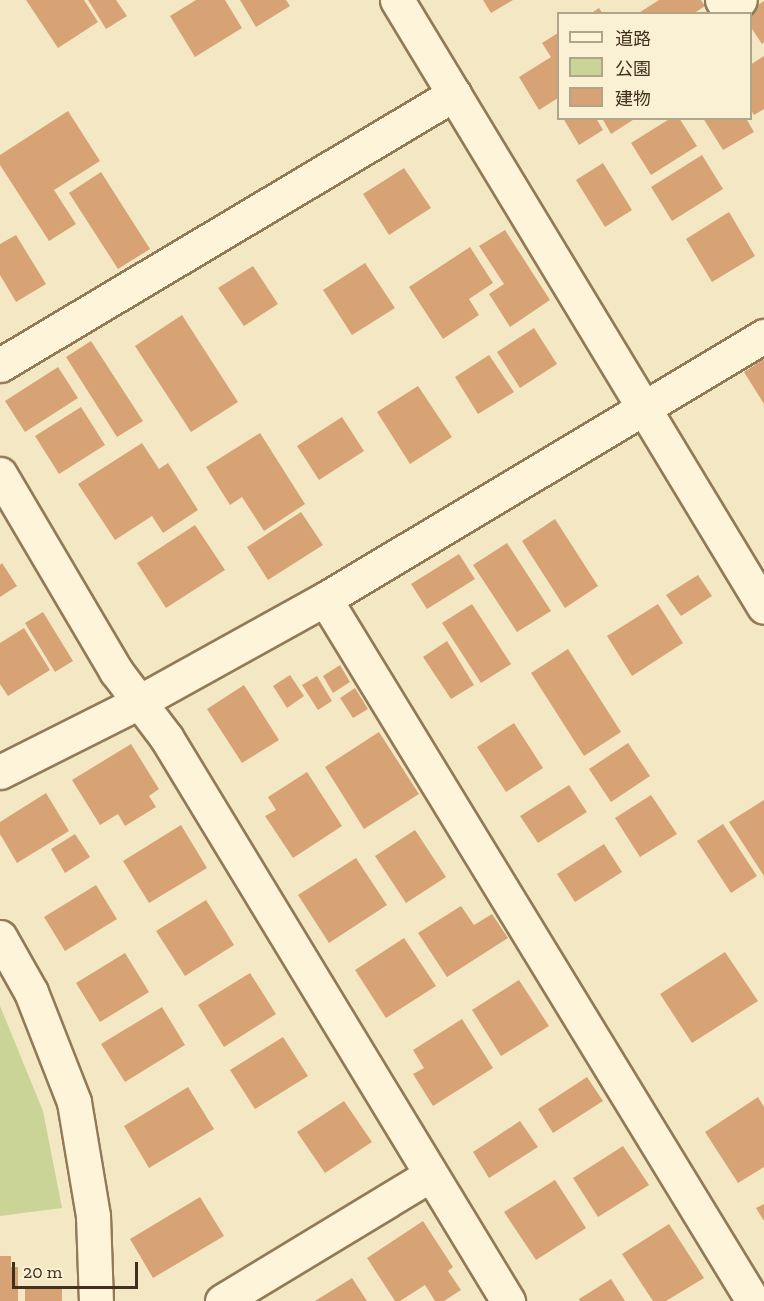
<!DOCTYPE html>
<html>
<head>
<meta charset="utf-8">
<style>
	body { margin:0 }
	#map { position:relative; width:764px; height:1301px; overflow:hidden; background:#f4e8c4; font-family:"Zilla Slab","Noto Sans JP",serif }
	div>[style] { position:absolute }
	.green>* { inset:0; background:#c9d496 }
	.building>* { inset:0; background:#d7a375 }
	.roads { filter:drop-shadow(2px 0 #927a57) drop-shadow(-2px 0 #927a57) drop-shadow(0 2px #927a57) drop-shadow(0 -2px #927a57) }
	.street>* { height:33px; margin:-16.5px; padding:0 16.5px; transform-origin:16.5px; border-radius:16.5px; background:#fdf4d9 }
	span { translate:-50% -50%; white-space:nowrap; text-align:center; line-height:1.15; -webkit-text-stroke:4.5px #faf1d5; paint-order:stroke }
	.legend { position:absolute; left:557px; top:12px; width:195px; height:108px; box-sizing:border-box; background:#faf1d5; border:2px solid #b0a48b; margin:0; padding:8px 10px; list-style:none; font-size:18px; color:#40301d }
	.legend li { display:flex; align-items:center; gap:12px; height:30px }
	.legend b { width:30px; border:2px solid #b0a48b }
	.scale { position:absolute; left:12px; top:1262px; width:126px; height:27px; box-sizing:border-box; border:3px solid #40301d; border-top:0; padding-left:8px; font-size:18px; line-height:21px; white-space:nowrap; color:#40301d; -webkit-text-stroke:4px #faf1d5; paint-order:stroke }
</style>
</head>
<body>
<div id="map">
	<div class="green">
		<div style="clip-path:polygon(0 1006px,43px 1111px,62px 1208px,0 1216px)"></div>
	</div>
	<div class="building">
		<div style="clip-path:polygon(26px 0,84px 0,98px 22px,58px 48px)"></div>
		<div style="clip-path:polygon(88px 0,116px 0,127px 16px,106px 29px)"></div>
		<div style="clip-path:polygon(196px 0,225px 0,242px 28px,195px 57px,170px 16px)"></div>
		<div style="clip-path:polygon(240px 0,286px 0,290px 6px,256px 27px)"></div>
		<div style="clip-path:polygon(483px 0,513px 0,491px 13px)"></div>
		<div style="clip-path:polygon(659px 0,701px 0,705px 6px,693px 14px,637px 14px)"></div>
		<div style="clip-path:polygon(764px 1px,764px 42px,762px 44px,750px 26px,750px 14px,744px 14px)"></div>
		<div style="clip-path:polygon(599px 8px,603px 14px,590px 14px)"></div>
		<div style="clip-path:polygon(558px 33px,558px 98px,539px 110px,519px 77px,551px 57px,542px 43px)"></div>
		<div style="clip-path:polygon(764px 56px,764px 109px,754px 115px,750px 109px,750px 65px)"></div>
		<div style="clip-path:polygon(68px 111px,100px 161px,54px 190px,76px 224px,49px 241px,0 165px,0 155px)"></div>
		<div style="clip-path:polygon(563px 118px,596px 118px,603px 130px,579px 145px)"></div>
		<div style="clip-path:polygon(602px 118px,636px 118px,611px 134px)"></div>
		<div style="clip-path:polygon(671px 118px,679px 118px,697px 146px,651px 175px,631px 143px)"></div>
		<div style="clip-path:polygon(703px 118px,746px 118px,754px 132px,723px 150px)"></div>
		<div style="clip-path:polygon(702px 155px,723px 189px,672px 221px,651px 187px)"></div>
		<div style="clip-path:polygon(603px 163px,632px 210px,605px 227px,576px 180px)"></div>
		<div style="clip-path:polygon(404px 168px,431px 208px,389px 235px,363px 194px)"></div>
		<div style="clip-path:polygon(101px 172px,150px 249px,118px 269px,69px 193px)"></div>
		<div style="clip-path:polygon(729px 212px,755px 256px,712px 282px,686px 239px)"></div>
		<div style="clip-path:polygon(505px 230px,550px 300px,510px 327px,489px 294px,504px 284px,479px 246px)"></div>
		<div style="clip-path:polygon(16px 235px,46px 284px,16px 302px,0 275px,0 244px)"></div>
		<div style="clip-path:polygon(470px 247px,493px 283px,469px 299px,479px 315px,443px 339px,409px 287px)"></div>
		<div style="clip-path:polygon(365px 263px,395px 308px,352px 335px,323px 290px)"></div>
		<div style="clip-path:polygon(253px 266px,278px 304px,244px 326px,218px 288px)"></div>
		<div style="clip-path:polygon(182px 315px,238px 402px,191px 432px,135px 346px)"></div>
		<div style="clip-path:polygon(534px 328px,557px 364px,520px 388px,497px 352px)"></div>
		<div style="clip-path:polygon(91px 341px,143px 421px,117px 437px,66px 357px)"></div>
		<div style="clip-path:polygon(489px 355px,514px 392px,478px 414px,455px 377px)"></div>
		<div style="clip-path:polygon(764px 359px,764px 404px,744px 372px)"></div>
		<div style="clip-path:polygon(58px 367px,78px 398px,25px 432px,5px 401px)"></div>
		<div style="clip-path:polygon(418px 386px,452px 437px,410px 464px,377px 412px)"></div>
		<div style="clip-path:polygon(81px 407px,105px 445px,59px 474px,35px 436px)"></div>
		<div style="clip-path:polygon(342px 417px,364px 451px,319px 480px,297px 446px)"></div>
		<div style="clip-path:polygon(260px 433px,305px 504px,264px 531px,242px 497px,230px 505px,206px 467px)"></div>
		<div style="clip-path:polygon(142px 443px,159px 469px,168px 463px,198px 510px,163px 533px,152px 516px,115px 540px,78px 484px)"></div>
		<div style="clip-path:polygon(301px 512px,323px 545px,268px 580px,247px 547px)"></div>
		<div style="clip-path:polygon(555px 519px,598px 586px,565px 608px,522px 541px)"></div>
		<div style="clip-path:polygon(195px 525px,225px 570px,166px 608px,137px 563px)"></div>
		<div style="clip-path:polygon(507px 543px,551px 611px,517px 632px,473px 565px)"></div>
		<div style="clip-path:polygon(459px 554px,475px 579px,427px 609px,411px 584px)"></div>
		<div style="clip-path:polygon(2px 563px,17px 586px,0 597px,0 565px)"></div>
		<div style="clip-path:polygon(698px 575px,712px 596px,681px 616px,666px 595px)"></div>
		<div style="clip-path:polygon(472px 604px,511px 664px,481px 683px,442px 623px)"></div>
		<div style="clip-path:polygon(658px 604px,683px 643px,632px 676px,607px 636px)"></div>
		<div style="clip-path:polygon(43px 612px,73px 661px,55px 672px,25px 623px)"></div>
		<div style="clip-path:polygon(24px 628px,50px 670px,8px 696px,0 684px,0 643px)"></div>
		<div style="clip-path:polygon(447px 641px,474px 685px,451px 699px,423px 657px)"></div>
		<div style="clip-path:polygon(568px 649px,621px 732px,584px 756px,531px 673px)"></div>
		<div style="clip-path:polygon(340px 665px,350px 682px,333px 693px,323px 676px)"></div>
		<div style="clip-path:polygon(290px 675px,304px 696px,287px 708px,273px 686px)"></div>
		<div style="clip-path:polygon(317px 676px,332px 701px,318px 710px,302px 685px)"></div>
		<div style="clip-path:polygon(244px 685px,279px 740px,242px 763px,207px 709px)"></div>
		<div style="clip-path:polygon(355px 688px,368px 709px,353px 718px,340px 698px)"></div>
		<div style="clip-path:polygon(514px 723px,543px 768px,506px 792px,477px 747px)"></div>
		<div style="clip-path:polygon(379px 732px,419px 794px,364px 829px,325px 767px)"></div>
		<div style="clip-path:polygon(628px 743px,650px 776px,611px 802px,589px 769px)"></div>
		<div style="clip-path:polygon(131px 744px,159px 789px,149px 796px,156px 807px,125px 826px,118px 814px,100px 825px,72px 780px)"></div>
		<div style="clip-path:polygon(307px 772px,342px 826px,293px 858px,265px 816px,276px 810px,268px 797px)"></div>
		<div style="clip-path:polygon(569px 785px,587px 812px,538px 843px,520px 816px)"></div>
		<div style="clip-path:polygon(46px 793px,69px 831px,17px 863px,0 834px,0 822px)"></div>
		<div style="clip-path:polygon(651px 795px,677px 834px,640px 857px,615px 818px)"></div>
		<div style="clip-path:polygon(764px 800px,764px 876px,729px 822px)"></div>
		<div style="clip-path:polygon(723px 824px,757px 876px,731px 893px,697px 841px)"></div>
		<div style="clip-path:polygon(181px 825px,207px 868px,149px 903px,123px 861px)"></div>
		<div style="clip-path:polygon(415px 830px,446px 877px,406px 903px,375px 856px)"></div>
		<div style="clip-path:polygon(75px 834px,90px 857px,65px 873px,51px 849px)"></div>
		<div style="clip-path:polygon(604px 844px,622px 872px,575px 902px,557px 874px)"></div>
		<div style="clip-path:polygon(356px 858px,387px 905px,329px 943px,298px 895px)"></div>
		<div style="clip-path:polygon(96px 885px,117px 919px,65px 951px,44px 917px)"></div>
		<div style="clip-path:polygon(206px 900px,234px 945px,185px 976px,156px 931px)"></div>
		<div style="clip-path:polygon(461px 906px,474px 925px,492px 914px,508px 938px,447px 977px,418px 933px)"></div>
		<div style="clip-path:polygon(404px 938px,436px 986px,386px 1018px,355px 970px)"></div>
		<div style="clip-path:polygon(725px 952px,758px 1001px,692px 1043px,660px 994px)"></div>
		<div style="clip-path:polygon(125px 953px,149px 992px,100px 1022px,76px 983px)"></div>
		<div style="clip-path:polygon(250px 973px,276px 1014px,224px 1047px,198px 1005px)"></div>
		<div style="clip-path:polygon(519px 980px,549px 1026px,501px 1056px,472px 1010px)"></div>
		<div style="clip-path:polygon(162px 1007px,185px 1045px,125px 1082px,101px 1044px)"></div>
		<div style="clip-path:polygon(462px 1019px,493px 1068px,433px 1106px,413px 1074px,424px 1068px,413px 1050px)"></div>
		<div style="clip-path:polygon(283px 1037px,308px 1076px,255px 1109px,230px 1070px)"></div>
		<div style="clip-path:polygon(587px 1077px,603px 1101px,553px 1133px,538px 1109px)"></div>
		<div style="clip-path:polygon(188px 1087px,214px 1129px,149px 1168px,124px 1126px)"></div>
		<div style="clip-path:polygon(758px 1097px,764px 1107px,764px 1167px,738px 1183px,705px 1132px)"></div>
		<div style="clip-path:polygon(344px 1101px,372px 1142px,325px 1173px,297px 1132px)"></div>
		<div style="clip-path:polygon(520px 1121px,538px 1147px,489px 1178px,473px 1152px)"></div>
		<div style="clip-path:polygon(623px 1146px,649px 1185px,598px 1217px,573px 1178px)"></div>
		<div style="clip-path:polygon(555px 1180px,586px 1228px,536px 1260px,504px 1212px)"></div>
		<div style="clip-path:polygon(200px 1197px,224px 1236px,153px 1278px,130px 1239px)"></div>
		<div style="clip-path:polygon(764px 1204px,764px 1221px,756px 1208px)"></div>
		<div style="clip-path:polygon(423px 1221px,453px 1267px,448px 1271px,461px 1290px,444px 1301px,435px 1301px,425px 1285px,400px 1301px,395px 1301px,367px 1258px)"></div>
		<div style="clip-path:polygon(669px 1224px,704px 1278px,666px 1301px,653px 1301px,622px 1254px)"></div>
		<div style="clip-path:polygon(0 1256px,11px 1256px,11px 1267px,18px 1267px,18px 1301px,0 1301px)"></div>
		<div style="clip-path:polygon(352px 1278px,367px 1301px,315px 1301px)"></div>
		<div style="clip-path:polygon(611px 1279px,625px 1301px,580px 1301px,579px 1299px)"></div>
		<div style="clip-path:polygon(62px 1286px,62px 1301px,25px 1301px,25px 1287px)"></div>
	</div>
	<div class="roads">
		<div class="street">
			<div style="left:397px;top:0;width:709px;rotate:58.84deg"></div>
			<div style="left:722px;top:0;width:9px;rotate:58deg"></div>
			<div style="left:727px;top:8px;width:15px;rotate:-32deg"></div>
			<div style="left:0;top:365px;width:529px;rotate:-30.83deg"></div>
			<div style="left:0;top:474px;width:229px;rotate:59.5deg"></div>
			<div style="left:116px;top:671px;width:83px;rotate:52.9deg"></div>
			<div style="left:166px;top:737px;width:660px;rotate:58.77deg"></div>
			<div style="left:325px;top:599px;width:822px;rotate:58.63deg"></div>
			<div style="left:0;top:772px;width:156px;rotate:-26.7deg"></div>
			<div style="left:139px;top:702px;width:213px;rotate:-29deg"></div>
			<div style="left:325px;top:599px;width:512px;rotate:-30.93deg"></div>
			<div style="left:0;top:937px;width:63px;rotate:60.6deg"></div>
			<div style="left:31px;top:992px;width:118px;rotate:68.6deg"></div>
			<div style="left:74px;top:1102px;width:116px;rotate:80.5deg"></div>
			<div style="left:93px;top:1216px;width:85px;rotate:88deg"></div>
			<div style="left:222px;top:1301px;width:243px;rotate:-31.2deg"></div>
		</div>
	</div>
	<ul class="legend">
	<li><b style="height:8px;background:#fdf4d9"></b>道路</li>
	<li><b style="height:16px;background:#c9d496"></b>公園</li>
	<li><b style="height:16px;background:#d7a375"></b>建物</li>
	</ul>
	<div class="scale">20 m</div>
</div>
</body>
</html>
